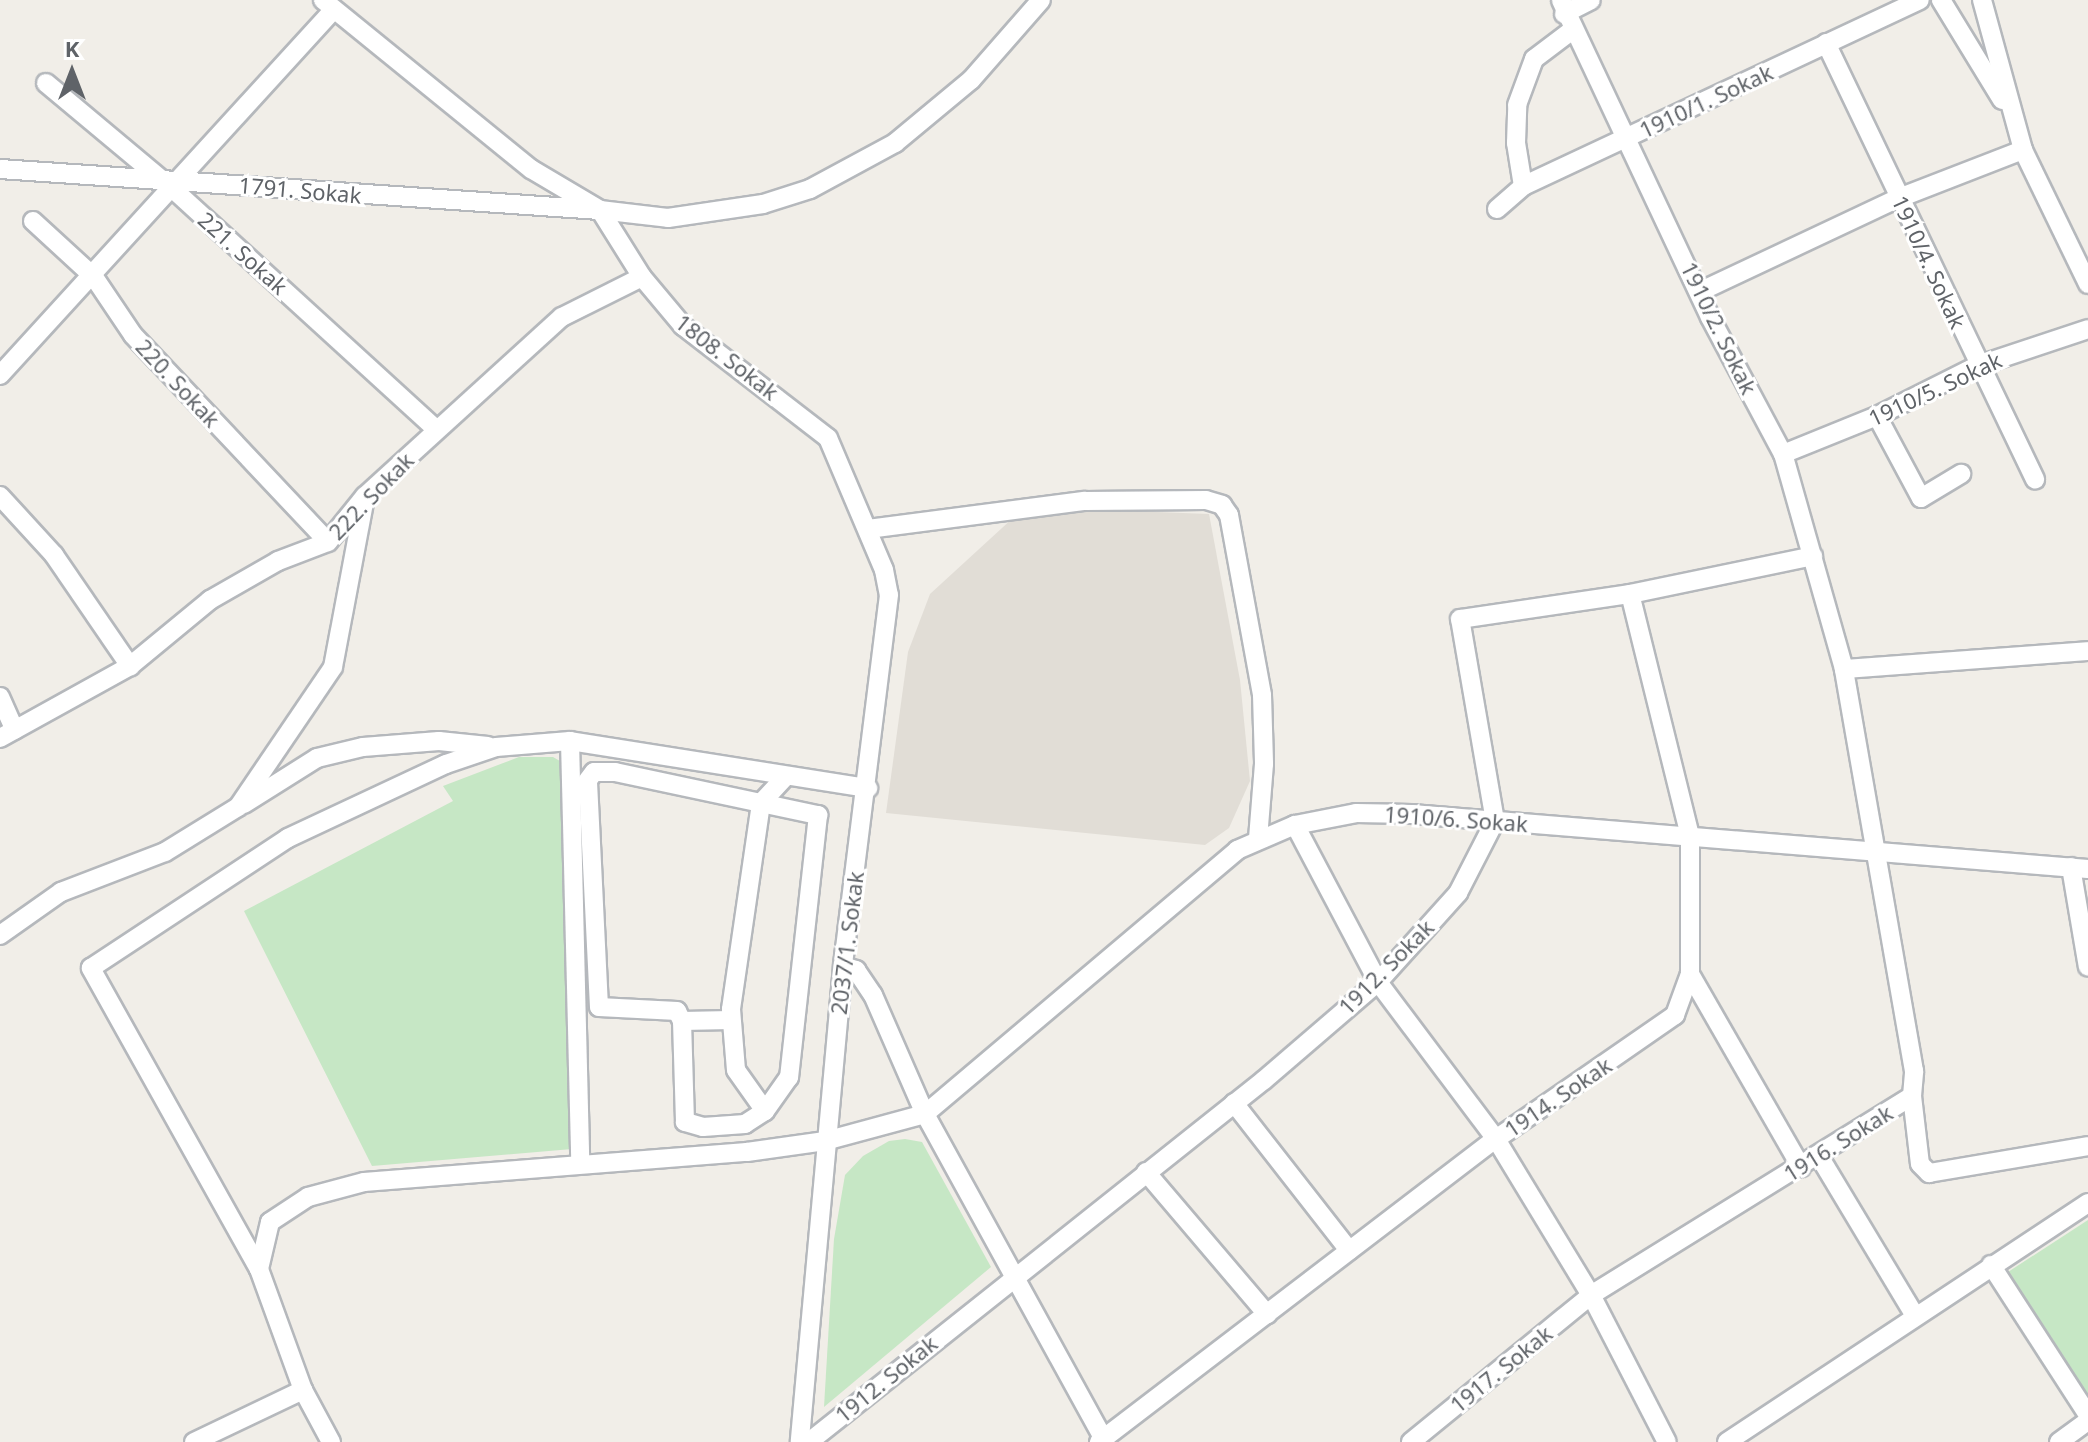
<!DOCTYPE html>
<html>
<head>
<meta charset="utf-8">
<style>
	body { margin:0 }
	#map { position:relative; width:2088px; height:1442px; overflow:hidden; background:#f1eee8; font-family:"Noto Sans",sans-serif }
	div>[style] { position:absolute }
	.education>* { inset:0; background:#e1ddd6 }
	.green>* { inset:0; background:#c6e7c5 }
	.roads { filter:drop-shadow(2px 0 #b5b8bc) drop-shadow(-2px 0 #b5b8bc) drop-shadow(0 2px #b5b8bc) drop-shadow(0 -2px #b5b8bc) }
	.minor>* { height:18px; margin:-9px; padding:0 9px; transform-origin:9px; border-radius:9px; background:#fff }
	span { translate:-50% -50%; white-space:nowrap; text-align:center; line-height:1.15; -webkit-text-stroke:6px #fff; paint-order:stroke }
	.street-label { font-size:22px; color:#5f6368 }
	.north { position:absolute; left:32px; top:32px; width:80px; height:80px; -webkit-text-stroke:6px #fff; paint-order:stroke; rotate:0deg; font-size:22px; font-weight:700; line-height:32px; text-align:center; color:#5f6368 }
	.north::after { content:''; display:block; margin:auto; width:28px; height:36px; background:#5f6368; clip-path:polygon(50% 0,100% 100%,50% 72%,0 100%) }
</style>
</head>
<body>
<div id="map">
	<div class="education">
		<div style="clip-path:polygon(1078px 509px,1209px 514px,1240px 680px,1250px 781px,1229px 828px,1205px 845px,886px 813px,908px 652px,930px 594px,1014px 517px)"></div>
	</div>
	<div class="green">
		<div style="clip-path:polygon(519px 757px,553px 757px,565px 764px,572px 1149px,372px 1166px,244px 911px,453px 801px,443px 786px)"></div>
		<div style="clip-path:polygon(905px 1139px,922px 1142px,991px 1267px,824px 1407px,834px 1239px,845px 1175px,863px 1156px,889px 1141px)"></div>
		<div style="clip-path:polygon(2088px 1220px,2088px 1397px,2008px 1272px)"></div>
	</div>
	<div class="roads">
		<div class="minor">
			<div style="left:323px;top:0;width:268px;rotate:39.1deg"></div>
			<div style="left:531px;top:169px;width:80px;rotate:30.7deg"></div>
			<div style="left:600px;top:210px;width:68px;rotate:6.7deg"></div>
			<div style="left:668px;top:218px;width:96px;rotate:-8.4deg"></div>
			<div style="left:763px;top:204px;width:49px;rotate:-17.7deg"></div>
			<div style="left:810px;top:189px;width:97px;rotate:-28.4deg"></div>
			<div style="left:895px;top:143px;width:99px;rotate:-39.7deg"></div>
			<div style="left:971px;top:80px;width:106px;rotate:-48.8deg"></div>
			<div style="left:1941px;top:0;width:117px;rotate:58.6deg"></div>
			<div style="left:1982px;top:0;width:156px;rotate:74.7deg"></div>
			<div style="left:2023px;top:150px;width:149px;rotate:64.1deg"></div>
			<div style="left:1564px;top:14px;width:30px;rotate:-27deg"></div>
			<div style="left:1826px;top:43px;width:484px;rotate:64.4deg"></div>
			<div style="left:46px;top:83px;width:167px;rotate:39.9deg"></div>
			<div style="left:174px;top:190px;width:355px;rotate:42.4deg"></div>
			<div style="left:0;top:169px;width:601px;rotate:3.91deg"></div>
			<div style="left:600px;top:210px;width:79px;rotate:57.9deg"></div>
			<div style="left:642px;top:277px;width:64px;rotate:50.1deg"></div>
			<div style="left:683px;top:326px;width:183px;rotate:37.7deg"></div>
			<div style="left:828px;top:438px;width:143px;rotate:67deg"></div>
			<div style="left:884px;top:570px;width:25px;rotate:79deg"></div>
			<div style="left:889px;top:595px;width:374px;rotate:97.1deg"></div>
			<div style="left:843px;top:966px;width:478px;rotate:95.2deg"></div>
			<div style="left:1523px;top:186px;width:44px;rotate:-99.2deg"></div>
			<div style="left:1516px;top:143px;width:38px;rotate:-88deg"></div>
			<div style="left:1517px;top:105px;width:49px;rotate:-69.7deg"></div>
			<div style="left:1534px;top:59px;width:46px;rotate:-37.1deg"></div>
			<div style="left:1497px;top:209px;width:35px;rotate:-41deg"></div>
			<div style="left:1523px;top:186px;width:438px;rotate:-25.1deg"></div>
			<div style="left:33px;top:221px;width:83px;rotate:42.6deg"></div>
			<div style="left:94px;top:277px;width:70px;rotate:56.1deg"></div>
			<div style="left:133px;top:335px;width:284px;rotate:46.7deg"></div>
			<div style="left:1701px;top:291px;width:219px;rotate:-25.2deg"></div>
			<div style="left:1899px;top:198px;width:133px;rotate:-21.2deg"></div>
			<div style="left:0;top:375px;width:495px;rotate:-47.6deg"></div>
			<div style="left:1877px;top:416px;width:93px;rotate:61.8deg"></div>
			<div style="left:1921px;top:498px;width:47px;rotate:-31deg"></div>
			<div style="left:1783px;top:454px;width:101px;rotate:-22deg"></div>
			<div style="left:1877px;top:416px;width:112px;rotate:-26.6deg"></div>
			<div style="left:1977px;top:366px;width:117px;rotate:-18.4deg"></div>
			<div style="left:0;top:496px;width:80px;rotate:47.5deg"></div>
			<div style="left:54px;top:555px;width:135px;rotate:55.6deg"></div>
			<div style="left:868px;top:529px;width:219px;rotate:-7.4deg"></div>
			<div style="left:1085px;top:501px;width:121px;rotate:-0.5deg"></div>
			<div style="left:1206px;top:500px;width:17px;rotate:17deg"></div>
			<div style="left:1222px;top:505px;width:12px;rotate:55deg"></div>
			<div style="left:1229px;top:515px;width:183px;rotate:79.6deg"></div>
			<div style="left:1262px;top:695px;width:69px;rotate:88.3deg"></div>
			<div style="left:1264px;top:764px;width:75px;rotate:94.6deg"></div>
			<div style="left:1844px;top:669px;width:245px;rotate:-4.2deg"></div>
			<div style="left:0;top:697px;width:36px;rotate:66deg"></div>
			<div style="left:0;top:738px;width:149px;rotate:-29deg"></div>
			<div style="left:130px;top:666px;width:104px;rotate:-39.5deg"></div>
			<div style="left:210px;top:600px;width:78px;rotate:-29.8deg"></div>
			<div style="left:278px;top:561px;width:53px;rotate:-20.8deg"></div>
			<div style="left:328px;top:542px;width:59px;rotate:-51.2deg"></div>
			<div style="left:365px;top:496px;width:266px;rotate:-42.3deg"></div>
			<div style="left:562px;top:317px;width:89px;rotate:-26.6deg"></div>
			<div style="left:570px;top:741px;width:423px;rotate:88.6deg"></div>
			<div style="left:594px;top:772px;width:21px"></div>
			<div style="left:615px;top:772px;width:208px;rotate:12deg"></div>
			<div style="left:818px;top:815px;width:264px;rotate:96.3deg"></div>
			<div style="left:789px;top:1077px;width:42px;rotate:125.2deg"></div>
			<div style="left:765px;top:1111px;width:24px;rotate:147deg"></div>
			<div style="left:745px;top:1124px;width:42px;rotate:175.9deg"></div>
			<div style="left:703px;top:1127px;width:19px;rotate:-164deg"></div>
			<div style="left:685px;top:1122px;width:101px;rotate:-91.7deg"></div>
			<div style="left:682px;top:1021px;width:11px;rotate:-117deg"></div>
			<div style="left:677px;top:1011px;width:78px;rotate:-177.1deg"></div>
			<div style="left:599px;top:1007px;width:227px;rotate:-92.8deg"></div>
			<div style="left:588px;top:780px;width:10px;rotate:-53deg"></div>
			<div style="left:244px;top:804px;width:86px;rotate:-32.2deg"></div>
			<div style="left:317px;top:758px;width:47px;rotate:-13.4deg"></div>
			<div style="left:363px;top:747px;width:76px;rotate:-4.5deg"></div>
			<div style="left:439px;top:741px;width:49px;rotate:5.8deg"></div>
			<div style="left:1295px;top:825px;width:178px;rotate:62.1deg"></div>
			<div style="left:1378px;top:982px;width:196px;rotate:53.1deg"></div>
			<div style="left:1496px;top:1139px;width:183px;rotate:58.7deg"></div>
			<div style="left:1591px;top:1295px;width:165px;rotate:62.7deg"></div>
			<div style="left:2071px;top:867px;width:101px;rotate:80.4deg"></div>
			<div style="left:0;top:935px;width:75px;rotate:-35.2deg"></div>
			<div style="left:61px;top:892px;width:111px;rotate:-21deg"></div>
			<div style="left:165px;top:852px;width:86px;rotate:-31.7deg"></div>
			<div style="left:238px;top:807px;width:169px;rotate:-55.8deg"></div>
			<div style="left:333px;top:667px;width:172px;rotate:-79.3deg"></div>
			<div style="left:843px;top:966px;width:14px;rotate:17deg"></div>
			<div style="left:856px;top:970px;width:30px;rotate:56deg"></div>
			<div style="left:873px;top:995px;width:130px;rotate:66.4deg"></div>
			<div style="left:925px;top:1114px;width:409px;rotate:-40.2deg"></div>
			<div style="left:1237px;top:850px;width:63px;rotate:-23.3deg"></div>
			<div style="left:1295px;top:825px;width:62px;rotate:-11.1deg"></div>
			<div style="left:1356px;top:813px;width:56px;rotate:1deg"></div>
			<div style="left:1412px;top:814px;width:678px;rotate:4.65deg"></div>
			<div style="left:1690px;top:974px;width:223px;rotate:60.1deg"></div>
			<div style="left:682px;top:1021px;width:49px;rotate:-1.2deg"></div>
			<div style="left:1912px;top:1096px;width:68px;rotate:83.3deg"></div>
			<div style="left:1920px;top:1164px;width:13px;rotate:45deg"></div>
			<div style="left:1929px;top:1173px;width:161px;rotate:-9.6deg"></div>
			<div style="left:1234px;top:1103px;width:187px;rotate:52deg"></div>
			<div style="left:765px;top:1111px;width:50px;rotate:-125.3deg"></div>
			<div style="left:736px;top:1070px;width:61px;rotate:-94.7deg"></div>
			<div style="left:731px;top:1009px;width:208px;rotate:-81.7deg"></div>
			<div style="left:761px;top:803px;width:37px;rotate:-47deg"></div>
			<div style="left:1819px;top:1156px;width:187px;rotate:59deg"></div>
			<div style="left:1146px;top:1172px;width:187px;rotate:49.6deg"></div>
			<div style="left:1991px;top:1265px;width:179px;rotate:57.1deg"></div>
			<div style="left:259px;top:1269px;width:345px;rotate:-119.2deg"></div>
			<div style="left:91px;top:968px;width:236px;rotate:-33.4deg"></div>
			<div style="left:288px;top:838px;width:174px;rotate:-25.1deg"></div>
			<div style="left:446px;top:764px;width:53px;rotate:-18.8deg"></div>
			<div style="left:496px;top:747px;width:74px;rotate:-4.6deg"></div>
			<div style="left:570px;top:741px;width:302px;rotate:9deg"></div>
			<div style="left:194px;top:1442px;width:121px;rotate:-25.5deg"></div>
			<div style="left:331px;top:1442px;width:59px;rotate:-118.3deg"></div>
			<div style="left:303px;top:1390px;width:129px;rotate:-110deg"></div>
			<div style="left:259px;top:1269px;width:48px;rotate:-76.8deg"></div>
			<div style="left:270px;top:1222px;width:45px;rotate:-33.3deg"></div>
			<div style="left:308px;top:1197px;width:58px;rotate:-15deg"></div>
			<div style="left:364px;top:1182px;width:384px;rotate:-4.5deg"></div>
			<div style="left:747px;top:1152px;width:79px;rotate:-8deg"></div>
			<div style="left:825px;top:1141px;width:104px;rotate:-15.1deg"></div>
			<div style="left:925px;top:1114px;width:374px;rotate:61.2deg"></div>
			<div style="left:809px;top:1442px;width:581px;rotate:-38.51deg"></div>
			<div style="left:1264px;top:1080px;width:150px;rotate:-40.7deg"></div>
			<div style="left:1378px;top:982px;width:120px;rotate:-48deg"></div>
			<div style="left:1458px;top:893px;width:81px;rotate:-62.8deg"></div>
			<div style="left:1495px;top:821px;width:205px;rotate:-99.8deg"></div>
			<div style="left:1460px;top:619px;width:172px;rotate:-8.4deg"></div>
			<div style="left:1630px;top:594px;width:187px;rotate:-11.7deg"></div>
			<div style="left:1099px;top:1442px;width:499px;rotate:-37.4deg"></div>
			<div style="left:1496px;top:1139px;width:218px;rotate:-34.7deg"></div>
			<div style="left:1675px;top:1015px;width:44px;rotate:-69.9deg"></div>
			<div style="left:1690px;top:974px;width:138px;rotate:-90deg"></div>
			<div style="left:1690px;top:836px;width:249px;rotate:-103.9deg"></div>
			<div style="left:1411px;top:1442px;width:232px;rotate:-39.2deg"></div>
			<div style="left:1591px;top:1295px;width:378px;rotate:-31.8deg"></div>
			<div style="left:1912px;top:1096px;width:25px;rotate:-85deg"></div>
			<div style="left:1914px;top:1071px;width:408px;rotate:-99.9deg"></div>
			<div style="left:1844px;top:669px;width:223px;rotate:-105.8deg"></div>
			<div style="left:1783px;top:454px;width:155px;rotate:-118.1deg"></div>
			<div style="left:1710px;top:317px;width:350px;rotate:-115.2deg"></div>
			<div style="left:1727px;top:1442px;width:433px;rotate:-33.5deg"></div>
			<div style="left:2059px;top:1442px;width:36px;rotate:-36deg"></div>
		</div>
	</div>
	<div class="street-label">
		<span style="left:1706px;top:101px;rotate:-25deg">1910/1. Sokak</span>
		<span style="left:300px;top:190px;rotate:5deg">1791. Sokak</span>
		<span style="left:243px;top:253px;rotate:42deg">221. Sokak</span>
		<span style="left:1929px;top:262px;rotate:65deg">1910/4. Sokak</span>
		<span style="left:1719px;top:328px;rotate:64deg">1910/2. Sokak</span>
		<span style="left:727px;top:357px;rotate:38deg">1808. Sokak</span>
		<span style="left:178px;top:383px;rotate:47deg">220. Sokak</span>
		<span style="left:1935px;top:389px;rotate:-25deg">1910/5. Sokak</span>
		<span style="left:371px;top:496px;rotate:-46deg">222. Sokak</span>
		<span style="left:1456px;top:819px;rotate:4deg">1910/6. Sokak</span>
		<span style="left:847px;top:943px;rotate:-83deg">2037/1. Sokak</span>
		<span style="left:1386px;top:967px;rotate:-45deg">1912. Sokak</span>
		<span style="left:1558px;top:1097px;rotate:-34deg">1914. Sokak</span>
		<span style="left:1838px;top:1143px;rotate:-32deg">1916. Sokak</span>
		<span style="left:1501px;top:1369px;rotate:-39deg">1917. Sokak</span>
		<span style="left:886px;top:1379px;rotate:-39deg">1912. Sokak</span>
	</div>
	<div class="north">K</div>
</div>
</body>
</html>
